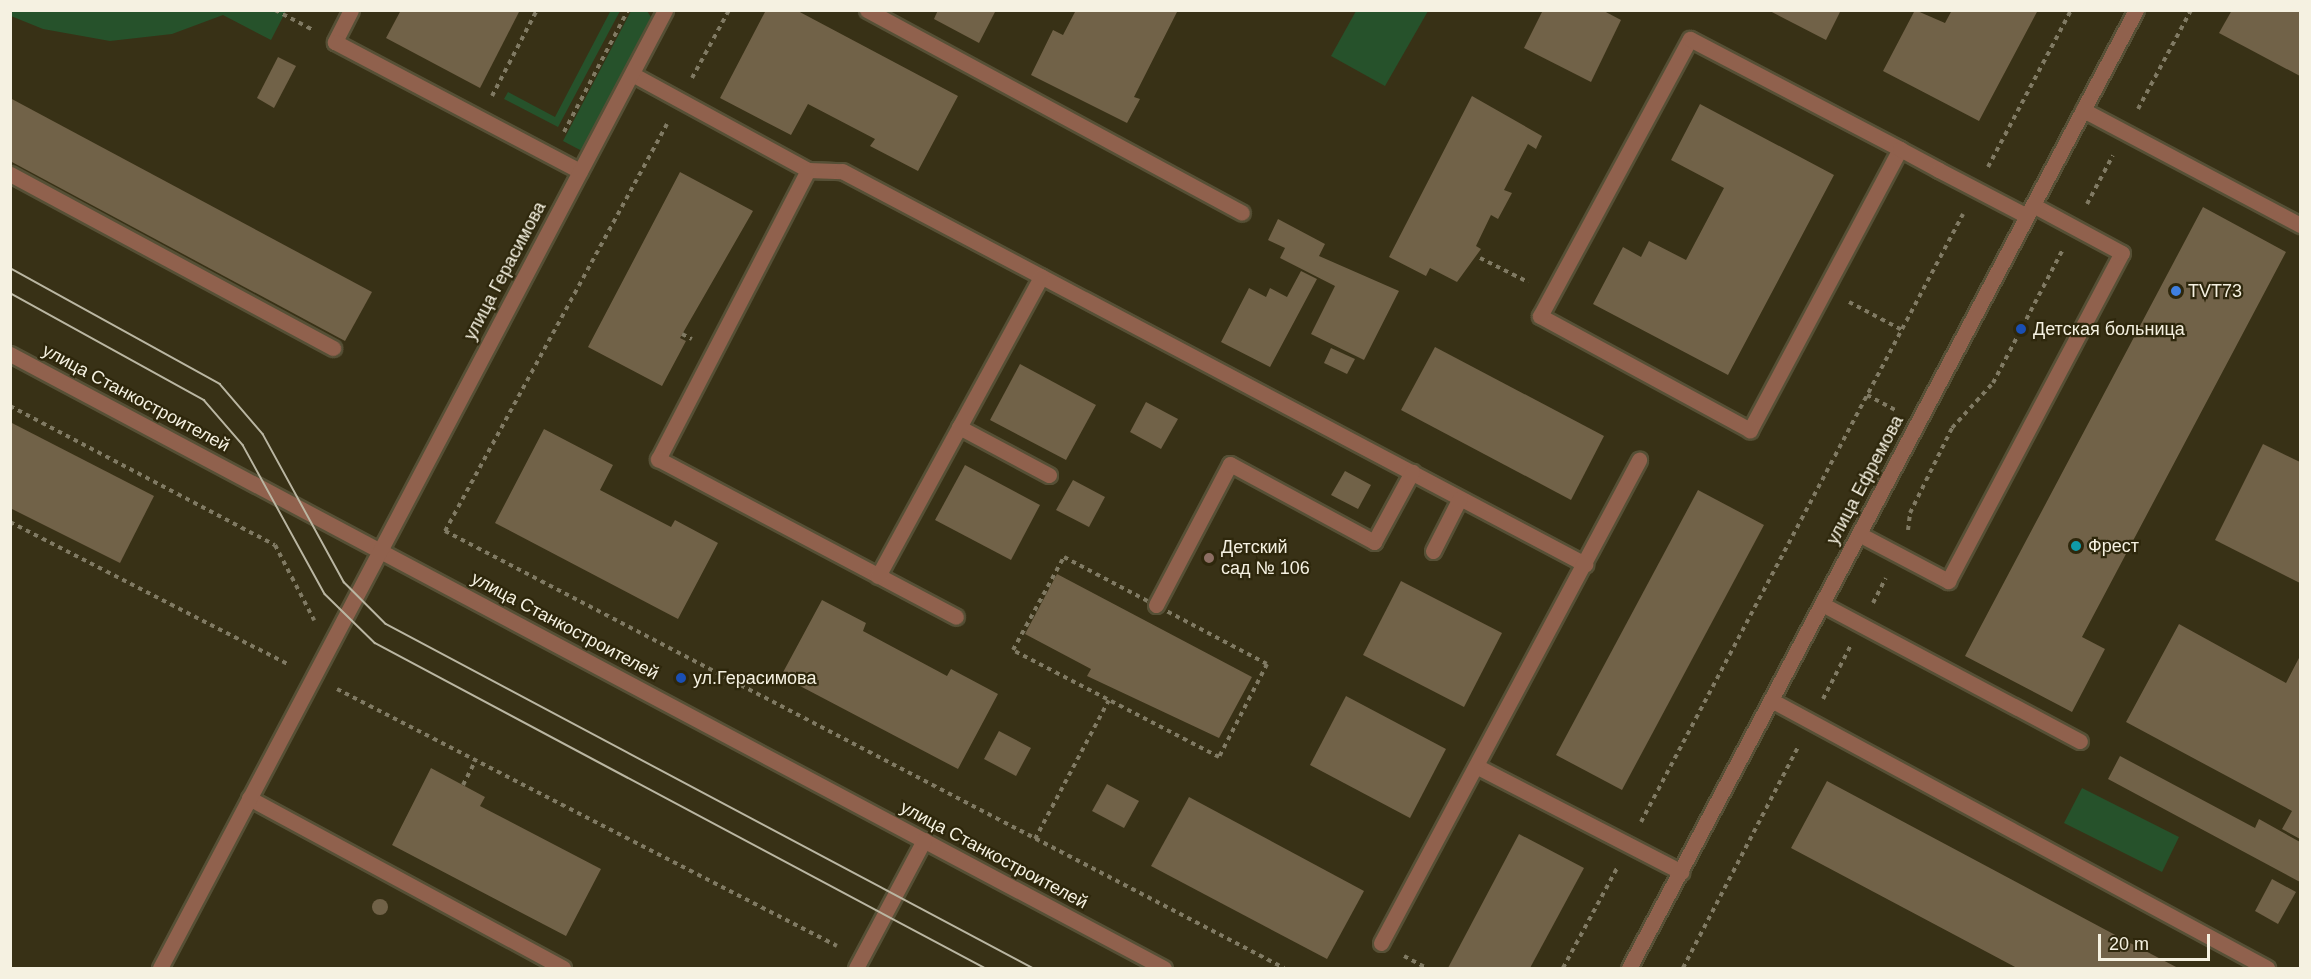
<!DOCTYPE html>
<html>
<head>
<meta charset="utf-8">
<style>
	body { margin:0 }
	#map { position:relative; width:2311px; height:979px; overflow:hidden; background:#383116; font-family:Arial,sans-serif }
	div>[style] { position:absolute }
	.green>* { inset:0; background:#26522b }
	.building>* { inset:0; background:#716248 }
	.round { border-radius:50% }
	.path>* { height:4px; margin-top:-2px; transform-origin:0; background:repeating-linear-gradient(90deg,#807a63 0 4.5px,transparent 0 9px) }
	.roads { filter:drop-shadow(2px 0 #565036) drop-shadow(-2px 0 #565036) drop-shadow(0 2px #565036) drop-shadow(0 -2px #565036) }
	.minor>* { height:15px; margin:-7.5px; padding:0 7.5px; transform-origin:7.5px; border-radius:7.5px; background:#90614d }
	.tram>* { height:1.5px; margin:-0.75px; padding:0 0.75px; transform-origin:0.75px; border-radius:0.75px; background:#bab6a2 }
	.dots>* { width:16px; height:16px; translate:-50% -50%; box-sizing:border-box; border:3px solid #2e270c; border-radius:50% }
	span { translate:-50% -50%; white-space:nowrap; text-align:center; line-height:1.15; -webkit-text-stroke:4.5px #2e270c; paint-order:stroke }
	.street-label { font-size:18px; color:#f5f1e1 }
	.poi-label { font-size:18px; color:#f5f1e1 }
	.left { translate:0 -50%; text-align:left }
	.frame { position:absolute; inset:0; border:12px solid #f5f1e1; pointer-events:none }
	.scale { position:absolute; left:2098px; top:934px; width:112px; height:27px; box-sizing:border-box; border:3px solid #f5f1e1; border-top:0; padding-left:8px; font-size:18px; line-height:21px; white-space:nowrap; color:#f5f1e1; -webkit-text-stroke:4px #2e270c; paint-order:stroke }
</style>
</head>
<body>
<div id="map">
	<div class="green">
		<div style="clip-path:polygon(11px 10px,286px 10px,286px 11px,271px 40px,223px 15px,172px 34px,110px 41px,43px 29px,11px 16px)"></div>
		<div style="clip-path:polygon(611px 10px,620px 11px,558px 127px,504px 99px,508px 92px,555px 117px)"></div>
		<div style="clip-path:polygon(631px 11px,647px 11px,651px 17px,582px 151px,563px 141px)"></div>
		<div style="clip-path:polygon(1356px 11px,1428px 11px,1385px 86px,1331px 56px)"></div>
		<div style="clip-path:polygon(2082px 788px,2179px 837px,2162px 872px,2064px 823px)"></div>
	</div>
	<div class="building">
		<div style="clip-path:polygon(401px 10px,520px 10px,480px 88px,386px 38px)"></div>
		<div style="clip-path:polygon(766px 10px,796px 10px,958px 96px,918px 171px,870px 146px,875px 139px,808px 104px,791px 135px,720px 98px)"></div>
		<div style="clip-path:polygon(938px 10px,996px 10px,979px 43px,934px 19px)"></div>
		<div style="clip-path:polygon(1076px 10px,1178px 10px,1134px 97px,1140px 99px,1127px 123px,1031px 75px,1053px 30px,1063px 35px)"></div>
		<div style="clip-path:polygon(1543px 10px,1602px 10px,1621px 20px,1591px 82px,1524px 48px)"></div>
		<div style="clip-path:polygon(1768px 10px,1841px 10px,1826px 40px)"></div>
		<div style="clip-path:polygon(1915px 10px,1945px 23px,1952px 10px,2038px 10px,1979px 121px,1883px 71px)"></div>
		<div style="clip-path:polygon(2232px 10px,2300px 10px,2300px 76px,2219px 33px)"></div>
		<div style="clip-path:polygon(278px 57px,296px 66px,274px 108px,257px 98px)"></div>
		<div style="clip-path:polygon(1472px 96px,1542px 136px,1536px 149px,1528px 144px,1504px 190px,1512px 193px,1498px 219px,1491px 215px,1476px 246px,1481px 249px,1457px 282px,1430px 268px,1426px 276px,1389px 257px)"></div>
		<div style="clip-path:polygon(10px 98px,372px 292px,345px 341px,10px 161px)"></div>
		<div style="clip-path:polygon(1700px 104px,1834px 175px,1728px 375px,1593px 304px,1623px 247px,1641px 257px,1649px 241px,1686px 260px,1724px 188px,1671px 160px)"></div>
		<div style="clip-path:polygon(680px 172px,753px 211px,680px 338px,686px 341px,662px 386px,588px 347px)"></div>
		<div style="clip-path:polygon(2203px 207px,2286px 252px,2082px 637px,2105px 649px,2072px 712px,1965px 656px)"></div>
		<div style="clip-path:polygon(1278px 219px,1325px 244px,1319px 256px,1399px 291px,1364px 360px,1311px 334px,1335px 286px,1280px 258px,1285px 248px,1268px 240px)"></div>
		<div style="clip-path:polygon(1301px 271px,1317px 279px,1270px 367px,1221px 342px,1249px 288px,1266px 297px,1270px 288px,1287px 297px)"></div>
		<div style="clip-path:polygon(1435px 347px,1604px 436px,1571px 500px,1401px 410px)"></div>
		<div style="clip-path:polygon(1331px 348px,1355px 359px,1347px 374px,1324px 363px)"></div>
		<div style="clip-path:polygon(1020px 364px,1096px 405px,1066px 460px,990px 420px)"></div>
		<div style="clip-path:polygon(1146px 402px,1178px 419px,1161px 449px,1130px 432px)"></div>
		<div style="clip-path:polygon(10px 422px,154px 496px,120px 563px,10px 508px)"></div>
		<div style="clip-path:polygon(544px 429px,613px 465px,600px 490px,671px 527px,675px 520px,718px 543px,678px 619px,495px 523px)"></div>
		<div style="clip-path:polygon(2263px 444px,2300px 462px,2300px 583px,2215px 540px)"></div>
		<div style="clip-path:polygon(965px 465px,1040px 505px,1011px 560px,935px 520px)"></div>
		<div style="clip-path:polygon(1345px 471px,1371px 485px,1358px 509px,1331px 495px)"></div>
		<div style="clip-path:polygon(1073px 480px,1105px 497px,1089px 527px,1056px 510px)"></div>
		<div style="clip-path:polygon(1698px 490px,1764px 525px,1622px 790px,1556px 755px)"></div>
		<div style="clip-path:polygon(1057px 574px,1252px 677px,1219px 738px,1087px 676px,1091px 669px,1025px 634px)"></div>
		<div style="clip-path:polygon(1401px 581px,1502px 633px,1464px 707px,1363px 655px)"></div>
		<div style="clip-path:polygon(822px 600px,866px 623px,863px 631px,947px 676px,951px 669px,998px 694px,958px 769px,781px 676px)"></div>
		<div style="clip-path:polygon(2179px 624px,2286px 683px,2300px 656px,2300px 839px,2282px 829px,2292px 811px,2126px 722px)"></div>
		<div style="clip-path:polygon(1346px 696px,1446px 749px,1410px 818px,1310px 765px)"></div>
		<div style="clip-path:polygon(999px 731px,1031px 748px,1016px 776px,984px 759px)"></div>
		<div style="clip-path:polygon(2120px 756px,2255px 828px,2259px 819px,2300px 842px,2300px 882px,2108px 779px)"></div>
		<div style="clip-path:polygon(431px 768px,485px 797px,480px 806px,601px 869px,566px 936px,392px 845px)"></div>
		<div style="clip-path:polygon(1827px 781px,2134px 945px,2178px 968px,2017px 968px,1791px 848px)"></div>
		<div style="clip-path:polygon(1107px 784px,1139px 801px,1124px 828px,1092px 811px)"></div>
		<div style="clip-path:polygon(1189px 797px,1364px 891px,1327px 959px,1151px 866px)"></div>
		<div style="clip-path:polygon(1519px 834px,1584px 868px,1530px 968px,1448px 968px)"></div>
		<div style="clip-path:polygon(2272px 879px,2296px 892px,2278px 924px,2255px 911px)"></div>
		<div class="round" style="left:372px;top:899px;width:16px;height:16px"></div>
	</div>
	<div class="path">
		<div style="left:275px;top:10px;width:43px;rotate:27.8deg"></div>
		<div style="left:692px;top:78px;width:77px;rotate:-61.4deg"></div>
		<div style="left:492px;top:96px;width:97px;rotate:-62.4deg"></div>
		<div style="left:2138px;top:109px;width:112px;rotate:-61.8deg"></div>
		<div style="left:667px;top:124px;width:464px;rotate:118.6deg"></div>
		<div style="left:445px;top:531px;width:946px;rotate:27.51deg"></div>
		<div style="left:564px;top:132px;width:138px;rotate:-62.3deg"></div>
		<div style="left:1988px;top:167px;width:178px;rotate:-62.1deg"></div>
		<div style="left:2087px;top:204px;width:55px;rotate:-62deg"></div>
		<div style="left:1480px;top:258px;width:54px;rotate:26.6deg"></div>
		<div style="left:1849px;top:302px;width:60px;rotate:27.8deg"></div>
		<div style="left:682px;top:334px;width:11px;rotate:27deg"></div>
		<div style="left:1867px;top:395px;width:32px;rotate:28deg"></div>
		<div style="left:10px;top:406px;width:299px;rotate:27.7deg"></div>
		<div style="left:275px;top:545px;width:85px;rotate:62.5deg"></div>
		<div style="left:10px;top:522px;width:314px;rotate:27.1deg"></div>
		<div style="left:1908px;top:530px;width:17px;rotate:-83deg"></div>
		<div style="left:1910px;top:513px;width:95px;rotate:-63.7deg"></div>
		<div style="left:1952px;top:428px;width:61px;rotate:-47.7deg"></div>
		<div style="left:1993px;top:383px;width:149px;rotate:-62.4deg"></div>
		<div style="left:1064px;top:557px;width:229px;rotate:27.8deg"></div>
		<div style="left:1267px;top:664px;width:105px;rotate:117.3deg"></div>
		<div style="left:1219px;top:757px;width:232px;rotate:-152.6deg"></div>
		<div style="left:1013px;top:650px;width:106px;rotate:-61.3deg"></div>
		<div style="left:1873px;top:603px;width:28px;rotate:-63deg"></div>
		<div style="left:337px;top:689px;width:562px;rotate:27.2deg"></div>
		<div style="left:1823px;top:699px;width:59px;rotate:-62.6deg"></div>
		<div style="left:463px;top:785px;width:28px;rotate:-63deg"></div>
		<div style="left:1641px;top:822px;width:688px;rotate:-62.09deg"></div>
		<div style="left:1035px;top:839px;width:157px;rotate:-62deg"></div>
		<div style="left:1404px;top:956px;width:26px;rotate:28deg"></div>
		<div style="left:1563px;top:968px;width:114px;rotate:-61.6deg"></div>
		<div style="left:1683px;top:968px;width:251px;rotate:-62.5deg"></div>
	</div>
	<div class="roads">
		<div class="minor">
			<div style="left:351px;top:10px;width:36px;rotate:117deg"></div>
			<div style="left:335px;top:42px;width:277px;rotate:27.8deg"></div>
			<div style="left:867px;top:10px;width:426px;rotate:28.4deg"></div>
			<div style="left:632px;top:74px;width:200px;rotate:28.6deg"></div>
			<div style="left:808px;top:170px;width:34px;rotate:2deg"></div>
			<div style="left:842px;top:171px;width:841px;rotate:27.88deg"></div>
			<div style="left:2083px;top:110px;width:246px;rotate:27.9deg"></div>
			<div style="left:1900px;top:149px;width:319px;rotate:118.1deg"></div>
			<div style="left:1750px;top:430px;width:239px;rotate:-151.5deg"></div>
			<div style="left:1540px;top:316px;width:315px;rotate:-61.6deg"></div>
			<div style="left:1690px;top:39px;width:237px;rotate:27.6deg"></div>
			<div style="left:1900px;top:149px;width:44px;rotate:28.3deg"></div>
			<div style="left:1939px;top:170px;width:99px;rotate:27.6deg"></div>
			<div style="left:808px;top:170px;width:326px;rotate:117.4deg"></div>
			<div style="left:658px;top:459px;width:337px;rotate:27.9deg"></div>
			<div style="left:10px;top:174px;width:367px;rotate:28.3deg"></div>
			<div style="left:10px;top:354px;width:1307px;rotate:28.02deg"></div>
			<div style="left:959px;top:427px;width:102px;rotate:28.1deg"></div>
			<div style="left:1859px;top:534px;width:101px;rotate:27.8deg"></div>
			<div style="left:1948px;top:581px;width:371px;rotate:-62.1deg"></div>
			<div style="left:2122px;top:253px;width:101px;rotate:-151.7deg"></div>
			<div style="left:1433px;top:551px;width:59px;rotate:-63deg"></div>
			<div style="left:878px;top:576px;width:341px;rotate:-61.4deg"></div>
			<div style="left:1822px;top:604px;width:292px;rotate:28deg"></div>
			<div style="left:1156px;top:605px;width:159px;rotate:-62.3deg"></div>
			<div style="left:1230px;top:464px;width:164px;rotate:28.4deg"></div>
			<div style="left:1374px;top:542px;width:80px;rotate:-61.5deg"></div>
			<div style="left:1771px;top:700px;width:564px;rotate:28.38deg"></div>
			<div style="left:1478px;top:767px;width:229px;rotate:27.3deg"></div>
			<div style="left:249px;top:798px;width:357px;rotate:28.4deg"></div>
			<div style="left:1381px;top:943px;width:548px;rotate:-61.89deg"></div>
			<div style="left:160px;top:968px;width:1083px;rotate:-62.2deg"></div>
			<div style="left:856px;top:968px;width:145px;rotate:-62deg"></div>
			<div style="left:1629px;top:968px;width:1084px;rotate:-62.11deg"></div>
		</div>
	</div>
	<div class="tram">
		<div style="left:10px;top:268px;width:240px;rotate:28.9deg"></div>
		<div style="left:220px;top:384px;width:66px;rotate:49.3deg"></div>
		<div style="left:263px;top:434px;width:169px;rotate:61.3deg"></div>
		<div style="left:344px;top:582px;width:59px;rotate:45deg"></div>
		<div style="left:386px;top:624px;width:733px;rotate:28deg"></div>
		<div style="left:10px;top:293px;width:222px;rotate:28.9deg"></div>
		<div style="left:204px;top:400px;width:60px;rotate:49.1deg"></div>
		<div style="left:243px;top:445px;width:170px;rotate:61.2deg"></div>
		<div style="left:325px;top:594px;width:70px;rotate:44.4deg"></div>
		<div style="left:375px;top:643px;width:691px;rotate:28.05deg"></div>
	</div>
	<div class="dots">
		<div style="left:2176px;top:291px;background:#3f7fe0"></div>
		<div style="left:2021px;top:329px;background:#1a4fb4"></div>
		<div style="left:2076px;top:546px;background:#0f9aa8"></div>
		<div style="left:1209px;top:558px;background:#8d6e63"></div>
		<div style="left:681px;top:678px;background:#1a4fb4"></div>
	</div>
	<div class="street-label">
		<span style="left:505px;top:271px;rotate:-62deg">улица Герасимова</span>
		<span style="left:136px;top:398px;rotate:28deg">улица Станкостроителей</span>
		<span style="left:1865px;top:480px;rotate:-62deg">улица Ефремова</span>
		<span style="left:565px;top:626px;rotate:28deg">улица Станкостроителей</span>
		<span style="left:994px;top:855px;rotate:28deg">улица Станкостроителей</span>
	</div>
	<div class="poi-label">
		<span class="left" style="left:2188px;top:291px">TVT73</span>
		<span class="left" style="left:2033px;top:329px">Детская больница</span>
		<span class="left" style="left:2088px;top:546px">Фрест</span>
		<span class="left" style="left:1221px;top:558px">Детский<br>сад № 106</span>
		<span class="left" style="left:693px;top:678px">ул.Герасимова</span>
	</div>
	<div class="frame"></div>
	<div class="scale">20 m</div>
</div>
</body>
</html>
